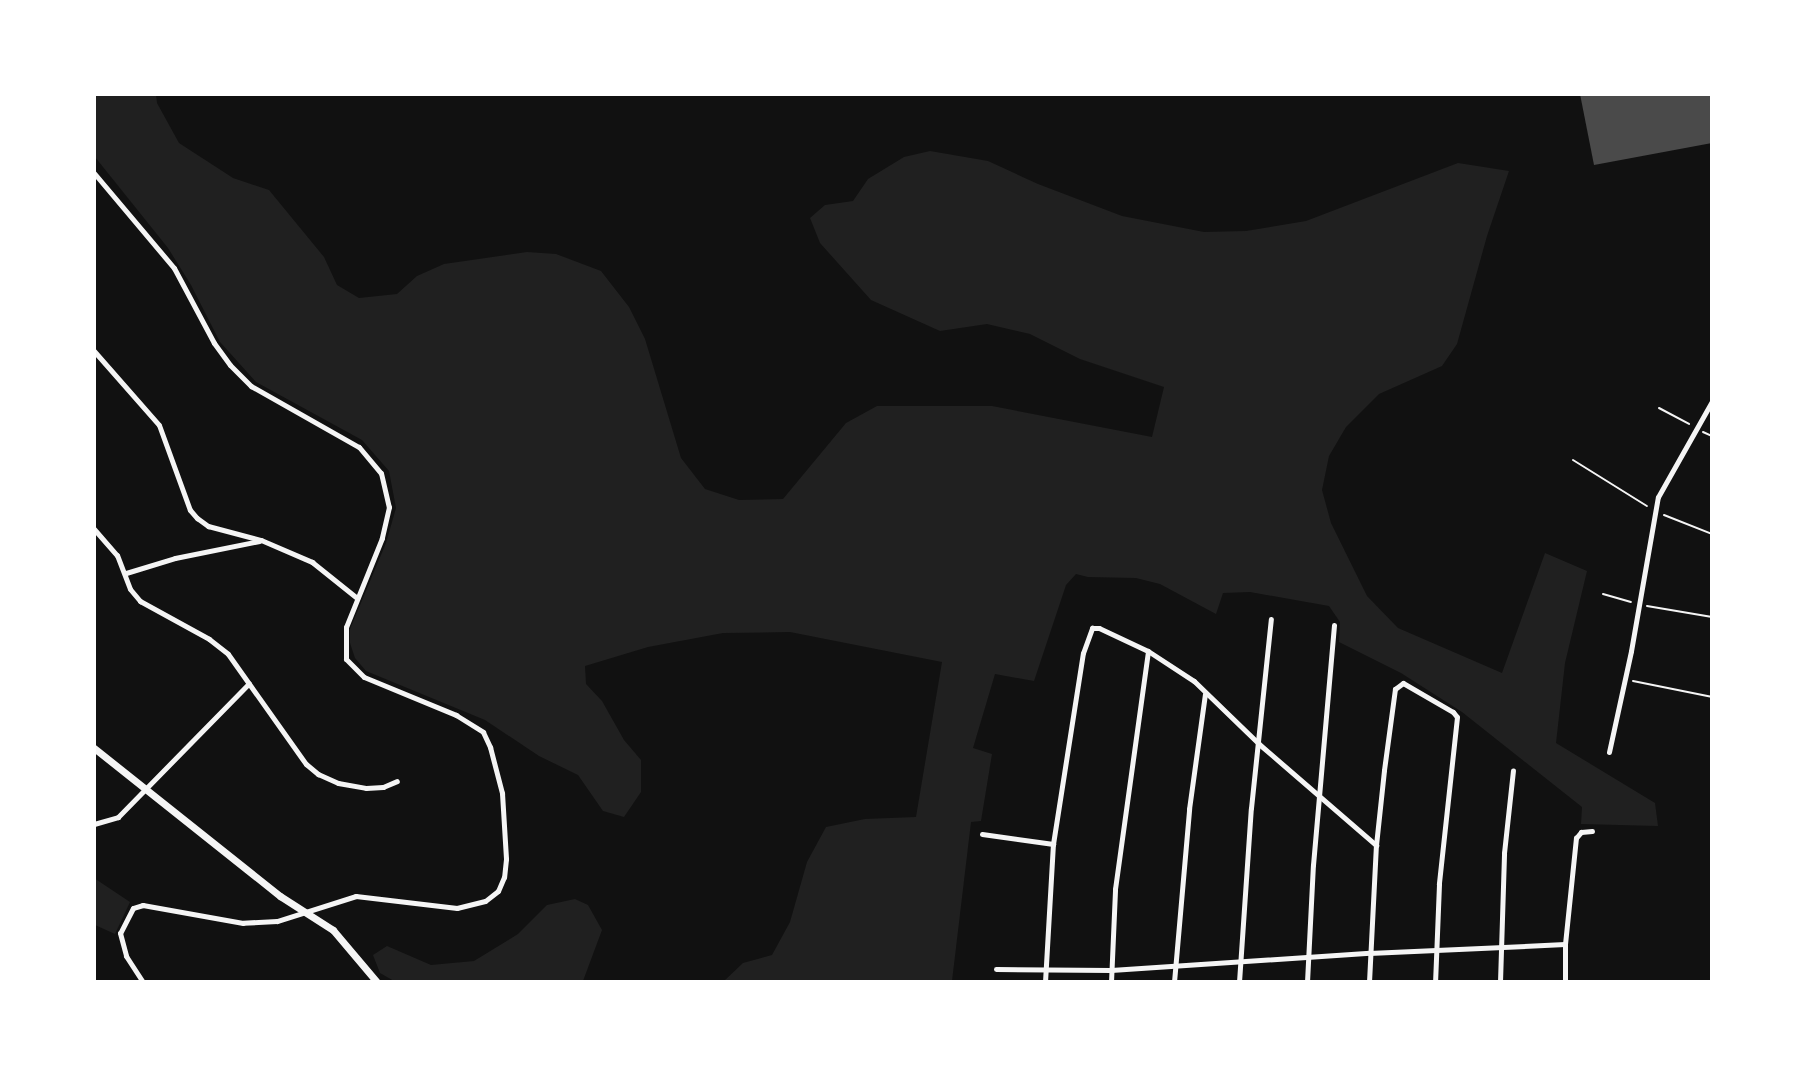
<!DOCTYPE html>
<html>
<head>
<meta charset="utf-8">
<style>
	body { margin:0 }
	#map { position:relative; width:1806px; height:1076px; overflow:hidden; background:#111; font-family:Commissioner,sans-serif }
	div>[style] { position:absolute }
	.green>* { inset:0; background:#202020 }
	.building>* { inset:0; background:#4a4a4a }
	.path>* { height:2px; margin:-1px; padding:0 1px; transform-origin:1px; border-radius:1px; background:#f5f5f5 }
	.minor>* { height:5px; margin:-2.5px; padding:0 2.5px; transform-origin:2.5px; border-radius:2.5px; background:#f5f5f5 }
	.tertiary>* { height:7px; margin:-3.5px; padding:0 3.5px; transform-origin:3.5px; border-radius:3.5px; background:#f5f5f5 }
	span { translate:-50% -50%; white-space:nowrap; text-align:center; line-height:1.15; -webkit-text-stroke:7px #fff; paint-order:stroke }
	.frame { position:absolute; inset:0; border:96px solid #fff; pointer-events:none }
</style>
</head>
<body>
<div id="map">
	<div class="green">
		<div style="clip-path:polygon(94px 95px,156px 95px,157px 103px,179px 143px,233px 178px,269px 190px,324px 257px,337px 285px,359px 298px,397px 294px,417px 276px,444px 264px,527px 252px,556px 254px,601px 271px,629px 307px,645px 339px,681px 458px,705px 489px,739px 500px,783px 499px,846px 423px,877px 406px,992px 406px,1152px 437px,1164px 387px,1080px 359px,1030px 334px,987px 324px,940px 331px,871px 300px,820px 243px,810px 218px,825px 205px,853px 201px,868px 179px,904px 157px,930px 151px,988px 161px,1038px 184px,1122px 216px,1204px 232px,1246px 231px,1306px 221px,1458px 163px,1509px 171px,1487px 236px,1457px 344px,1442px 366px,1379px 394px,1346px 427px,1329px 456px,1322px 490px,1331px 523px,1367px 596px,1398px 628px,1502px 673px,1545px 553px,1587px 571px,1565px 663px,1556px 743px,1655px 803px,1658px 826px,1581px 824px,1582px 807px,1462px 712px,1401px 673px,1339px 642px,1340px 622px,1329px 606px,1250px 592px,1223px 593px,1216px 614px,1160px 584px,1136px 578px,1088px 577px,1076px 574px,1066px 585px,1034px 681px,995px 674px,973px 748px,992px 754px,981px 821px,971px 822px,952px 981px,724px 981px,743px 963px,772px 955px,790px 922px,807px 862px,826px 827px,865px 819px,916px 817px,942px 662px,790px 632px,723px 633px,648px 647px,585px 666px,586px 684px,602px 701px,624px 740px,641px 760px,641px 792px,624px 817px,603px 811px,578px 775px,539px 756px,485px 720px,366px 671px,355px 658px,350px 643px,350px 629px,386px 543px,396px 508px,389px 471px,362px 440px,256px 382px,220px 342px,191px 285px,168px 248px,95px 157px)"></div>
		<div style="clip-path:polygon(94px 878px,130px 902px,115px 934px,95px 925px)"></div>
		<div style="clip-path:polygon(575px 899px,588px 905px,602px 930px,583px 981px,394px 981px,380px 973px,373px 955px,387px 946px,431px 965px,474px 961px,518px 934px,547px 905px)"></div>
	</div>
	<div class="building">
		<div style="clip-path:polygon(1580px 94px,1712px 94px,1712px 143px,1594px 165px)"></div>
	</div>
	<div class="path">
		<div style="left:1659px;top:408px;width:34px;rotate:28deg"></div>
		<div style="left:1703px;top:432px;width:10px;rotate:24deg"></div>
		<div style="left:1573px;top:460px;width:87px;rotate:31.9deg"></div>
		<div style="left:1664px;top:515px;width:52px;rotate:21.6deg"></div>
		<div style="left:1603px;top:594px;width:29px;rotate:16deg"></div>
		<div style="left:1647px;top:606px;width:66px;rotate:9.6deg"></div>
		<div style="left:1633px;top:681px;width:81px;rotate:11.4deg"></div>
	</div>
	<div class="minor">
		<div style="left:94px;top:173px;width:124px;rotate:49.9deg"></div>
		<div style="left:174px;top:268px;width:85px;rotate:61.9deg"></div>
		<div style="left:214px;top:343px;width:27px;rotate:54deg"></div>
		<div style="left:230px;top:365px;width:30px;rotate:45deg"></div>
		<div style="left:251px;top:386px;width:124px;rotate:29.5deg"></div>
		<div style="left:359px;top:447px;width:34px;rotate:50deg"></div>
		<div style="left:381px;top:473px;width:35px;rotate:77deg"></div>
		<div style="left:389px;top:507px;width:32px;rotate:103deg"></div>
		<div style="left:382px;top:538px;width:96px;rotate:112deg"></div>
		<div style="left:346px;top:627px;width:32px;rotate:90deg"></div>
		<div style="left:346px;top:659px;width:25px;rotate:45deg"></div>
		<div style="left:364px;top:677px;width:100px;rotate:22.4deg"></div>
		<div style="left:456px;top:715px;width:32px;rotate:32deg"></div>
		<div style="left:483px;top:732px;width:17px;rotate:65deg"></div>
		<div style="left:490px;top:747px;width:48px;rotate:75.4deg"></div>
		<div style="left:502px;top:793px;width:66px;rotate:86.5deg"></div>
		<div style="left:506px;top:859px;width:18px;rotate:96deg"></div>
		<div style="left:504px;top:877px;width:15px;rotate:113deg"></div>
		<div style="left:498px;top:891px;width:16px;rotate:142deg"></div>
		<div style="left:485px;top:901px;width:29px;rotate:166deg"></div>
		<div style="left:457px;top:908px;width:102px;rotate:-173.2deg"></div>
		<div style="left:356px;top:896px;width:83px;rotate:162.4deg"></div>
		<div style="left:277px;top:921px;width:34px;rotate:177deg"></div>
		<div style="left:243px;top:923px;width:102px;rotate:-169.8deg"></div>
		<div style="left:143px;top:905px;width:10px;rotate:163deg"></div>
		<div style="left:133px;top:908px;width:28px;rotate:117deg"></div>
		<div style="left:120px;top:933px;width:24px;rotate:75deg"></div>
		<div style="left:126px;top:956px;width:31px;rotate:57deg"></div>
		<div style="left:94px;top:351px;width:98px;rotate:48.7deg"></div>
		<div style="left:159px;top:425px;width:90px;rotate:70deg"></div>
		<div style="left:190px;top:510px;width:11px;rotate:49deg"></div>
		<div style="left:197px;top:518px;width:14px;rotate:36deg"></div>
		<div style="left:208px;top:526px;width:55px;rotate:14.8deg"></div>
		<div style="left:261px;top:540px;width:56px;rotate:23.3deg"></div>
		<div style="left:312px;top:562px;width:58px;rotate:38.7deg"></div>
		<div style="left:94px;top:529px;width:35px;rotate:49deg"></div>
		<div style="left:117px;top:555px;width:36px;rotate:69deg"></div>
		<div style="left:130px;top:589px;width:16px;rotate:50deg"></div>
		<div style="left:140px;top:601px;width:79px;rotate:28.8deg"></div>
		<div style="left:209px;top:639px;width:24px;rotate:38deg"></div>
		<div style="left:228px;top:654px;width:135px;rotate:54.7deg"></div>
		<div style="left:306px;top:764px;width:16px;rotate:40deg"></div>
		<div style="left:318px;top:774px;width:22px;rotate:24deg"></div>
		<div style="left:338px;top:783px;width:28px;rotate:10deg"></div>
		<div style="left:366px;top:788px;width:17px;rotate:-3deg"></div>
		<div style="left:383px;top:787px;width:15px;rotate:-23deg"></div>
		<div style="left:126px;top:573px;width:51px;rotate:-17deg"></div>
		<div style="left:175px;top:558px;width:86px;rotate:-11.4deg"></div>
		<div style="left:1609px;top:752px;width:103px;rotate:-77.7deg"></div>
		<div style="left:1631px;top:651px;width:156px;rotate:-80.1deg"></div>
		<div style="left:1658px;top:497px;width:110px;rotate:-60.6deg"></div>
		<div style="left:94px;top:824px;width:25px;rotate:-16deg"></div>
		<div style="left:118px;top:817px;width:187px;rotate:-45.6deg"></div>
		<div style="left:982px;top:834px;width:72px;rotate:8deg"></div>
		<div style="left:996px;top:969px;width:115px;rotate:0.5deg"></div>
		<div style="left:1111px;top:970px;width:259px;rotate:-3.8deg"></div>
		<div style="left:1369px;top:953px;width:196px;rotate:-2.6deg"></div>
		<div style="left:1045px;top:982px;width:138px;rotate:-86.7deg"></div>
		<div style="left:1053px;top:844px;width:193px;rotate:-81.1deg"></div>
		<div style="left:1083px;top:653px;width:27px;rotate:-70deg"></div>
		<div style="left:1092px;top:628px;width:7px"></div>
		<div style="left:1099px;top:628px;width:54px;rotate:25.1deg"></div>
		<div style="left:1148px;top:651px;width:55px;rotate:33.1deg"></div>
		<div style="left:1194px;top:681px;width:91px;rotate:44.1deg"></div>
		<div style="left:1259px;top:744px;width:155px;rotate:40.8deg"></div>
		<div style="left:1111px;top:982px;width:93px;rotate:-87.5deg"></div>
		<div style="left:1115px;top:889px;width:240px;rotate:-82.1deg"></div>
		<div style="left:1174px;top:982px;width:174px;rotate:-85deg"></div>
		<div style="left:1189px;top:809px;width:116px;rotate:-82.1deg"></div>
		<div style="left:1239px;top:982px;width:174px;rotate:-86.1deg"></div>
		<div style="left:1251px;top:808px;width:190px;rotate:-84deg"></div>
		<div style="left:1307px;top:982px;width:117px;rotate:-87.1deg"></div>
		<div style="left:1313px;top:865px;width:241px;rotate:-85deg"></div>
		<div style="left:1369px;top:982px;width:137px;rotate:-87.1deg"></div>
		<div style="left:1376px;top:845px;width:75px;rotate:-83.9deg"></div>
		<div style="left:1384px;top:770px;width:82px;rotate:-82.3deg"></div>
		<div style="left:1395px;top:689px;width:10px;rotate:-37deg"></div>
		<div style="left:1403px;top:683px;width:58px;rotate:30.1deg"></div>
		<div style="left:1453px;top:712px;width:6px;rotate:51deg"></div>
		<div style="left:1457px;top:717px;width:168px;rotate:96.2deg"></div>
		<div style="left:1439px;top:884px;width:98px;rotate:92.3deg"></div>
		<div style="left:1500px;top:982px;width:129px;rotate:-88.2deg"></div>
		<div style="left:1504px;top:853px;width:83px;rotate:-83.8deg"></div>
		<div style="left:1565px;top:982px;width:38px;rotate:-90deg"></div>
		<div style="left:1565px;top:944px;width:107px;rotate:-84.1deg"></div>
		<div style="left:1576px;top:838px;width:8px;rotate:-50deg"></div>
		<div style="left:1581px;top:832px;width:11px;rotate:-5deg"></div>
	</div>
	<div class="tertiary">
		<div style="left:94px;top:748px;width:238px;rotate:38.5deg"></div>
		<div style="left:280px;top:896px;width:63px;rotate:32.7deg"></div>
		<div style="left:333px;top:930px;width:68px;rotate:49.8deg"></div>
	</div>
	<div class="frame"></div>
</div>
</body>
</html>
